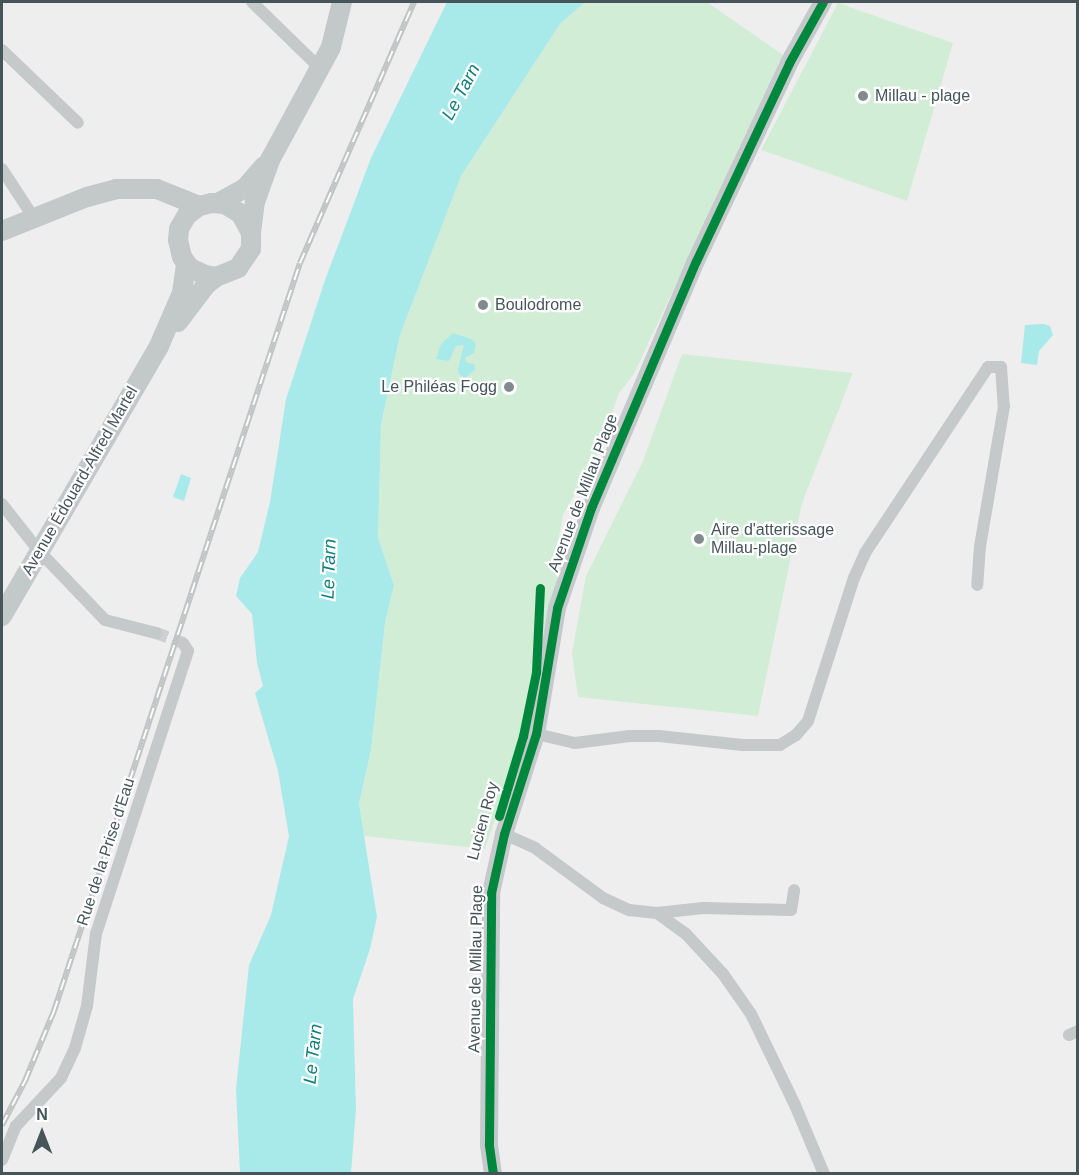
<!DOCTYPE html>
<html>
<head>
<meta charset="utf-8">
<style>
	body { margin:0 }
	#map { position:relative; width:1079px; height:1175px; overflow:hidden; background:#efeeee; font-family:Helvetica,sans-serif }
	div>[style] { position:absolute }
	.green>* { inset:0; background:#d2edd6 }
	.water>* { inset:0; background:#a8eae9 }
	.street-tunnel>* { height:12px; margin-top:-6px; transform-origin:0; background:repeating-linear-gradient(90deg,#cdcfd0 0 12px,transparent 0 18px) }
	.street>* { height:12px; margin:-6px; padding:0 6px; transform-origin:6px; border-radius:6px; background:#c5c9c9 }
	.secondary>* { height:18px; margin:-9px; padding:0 9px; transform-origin:9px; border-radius:9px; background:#c5c9cb }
	.primary>* { height:20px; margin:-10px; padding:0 10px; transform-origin:10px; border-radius:10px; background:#c3c8c9 }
	.rail>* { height:6px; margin-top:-3px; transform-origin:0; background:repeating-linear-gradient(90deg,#fff 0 11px,#c1c4c4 0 22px); box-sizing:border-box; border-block:2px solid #c1c4c4 }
	.cycleway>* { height:9px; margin:-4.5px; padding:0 4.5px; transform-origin:4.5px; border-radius:4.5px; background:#00873e }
	.dots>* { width:16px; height:16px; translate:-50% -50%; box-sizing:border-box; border:3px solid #fff; border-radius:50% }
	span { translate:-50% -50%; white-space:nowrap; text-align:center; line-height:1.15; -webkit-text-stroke:4.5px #fff; paint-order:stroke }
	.poi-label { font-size:16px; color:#465559 }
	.left { translate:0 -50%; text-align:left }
	.right { translate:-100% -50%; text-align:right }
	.street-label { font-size:16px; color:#465559 }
	.water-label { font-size:18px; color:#107e7c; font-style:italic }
	.frame { position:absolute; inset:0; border:3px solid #465559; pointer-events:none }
	.north { position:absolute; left:12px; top:1103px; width:60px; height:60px; -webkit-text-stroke:4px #fff; paint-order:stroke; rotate:0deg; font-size:16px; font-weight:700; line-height:24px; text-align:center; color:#465559 }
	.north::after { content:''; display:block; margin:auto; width:21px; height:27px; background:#465559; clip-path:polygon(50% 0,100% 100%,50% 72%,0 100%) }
</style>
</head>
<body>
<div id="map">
	<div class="green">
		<div style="clip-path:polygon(585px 2px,707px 2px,783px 55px,634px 374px,619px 393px,598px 453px,563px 515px,556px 552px,558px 575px,507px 785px,485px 849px,363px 836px,359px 804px,371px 750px,385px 623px,394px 585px,378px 537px,381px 426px,400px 335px,461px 176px,560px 24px)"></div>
		<div style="clip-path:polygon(838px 3px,953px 43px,907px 201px,761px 150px)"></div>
		<div style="clip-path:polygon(682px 354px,853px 373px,802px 503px,758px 716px,578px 697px,572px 653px,586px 576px,643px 461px)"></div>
	</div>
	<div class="water">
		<div style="clip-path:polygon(447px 2px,585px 2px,560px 24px,461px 176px,400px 335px,381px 425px,378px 537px,394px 585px,385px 623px,371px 750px,359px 804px,377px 917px,370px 949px,353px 999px,356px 1109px,351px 1173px,240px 1173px,236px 1089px,249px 965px,271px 915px,289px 836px,278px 771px,255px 693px,263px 686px,257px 663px,252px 614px,236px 596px,240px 578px,258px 552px,270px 502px,286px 399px,325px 280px,371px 158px)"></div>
		<div style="clip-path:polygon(1044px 324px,1050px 326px,1053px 335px,1039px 351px,1037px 365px,1021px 363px,1025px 325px)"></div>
		<div style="clip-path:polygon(453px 333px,471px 339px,476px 344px,474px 353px,465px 358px,466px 362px,474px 364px,475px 370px,465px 378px,459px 374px,458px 369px,464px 345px,456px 346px,449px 361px,436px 359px,441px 344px)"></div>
		<div style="clip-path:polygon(181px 474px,191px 478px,184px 501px,173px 497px)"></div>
	</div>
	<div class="street-tunnel">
		<div style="left:156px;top:633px;width:29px;rotate:20deg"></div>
	</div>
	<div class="street">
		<div style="left:252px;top:2px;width:96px;rotate:44.2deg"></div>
		<div style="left:2px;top:50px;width:105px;rotate:43.8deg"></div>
		<div style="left:2px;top:169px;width:59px;rotate:56.9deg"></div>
		<div style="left:2px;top:504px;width:60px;rotate:51.8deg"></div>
		<div style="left:39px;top:551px;width:95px;rotate:46.3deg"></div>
		<div style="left:105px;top:620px;width:53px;rotate:14.3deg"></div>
		<div style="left:536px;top:734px;width:40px;rotate:13deg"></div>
		<div style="left:575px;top:743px;width:55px;rotate:-7.3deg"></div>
		<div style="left:630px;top:736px;width:29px"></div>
		<div style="left:659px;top:736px;width:84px;rotate:6.1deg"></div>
		<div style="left:743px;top:745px;width:37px"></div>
		<div style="left:780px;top:745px;width:19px;rotate:-32deg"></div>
		<div style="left:796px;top:735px;width:18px;rotate:-49deg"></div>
		<div style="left:808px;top:721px;width:150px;rotate:-72.2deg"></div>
		<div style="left:854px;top:578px;width:27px;rotate:-66deg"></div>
		<div style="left:865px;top:553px;width:223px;rotate:-56.5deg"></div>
		<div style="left:988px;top:367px;width:13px"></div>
		<div style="left:1001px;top:367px;width:39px;rotate:86deg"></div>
		<div style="left:1004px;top:406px;width:142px;rotate:99.7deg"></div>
		<div style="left:980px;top:546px;width:39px;rotate:94deg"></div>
		<div style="left:504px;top:834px;width:34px;rotate:24deg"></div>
		<div style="left:535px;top:848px;width:84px;rotate:36.3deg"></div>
		<div style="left:603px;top:898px;width:29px;rotate:25deg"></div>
		<div style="left:629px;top:910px;width:28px;rotate:6deg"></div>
		<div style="left:657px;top:913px;width:36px;rotate:36deg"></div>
		<div style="left:686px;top:934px;width:54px;rotate:47.2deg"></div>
		<div style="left:723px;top:974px;width:49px;rotate:55deg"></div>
		<div style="left:751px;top:1014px;width:101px;rotate:64.2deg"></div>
		<div style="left:795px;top:1105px;width:75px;rotate:67.2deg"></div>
		<div style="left:657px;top:913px;width:46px;rotate:-6.2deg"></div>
		<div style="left:703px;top:908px;width:88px;rotate:1.3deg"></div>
		<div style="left:791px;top:910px;width:20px;rotate:-81deg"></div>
		<div style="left:1069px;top:1035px;width:10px;rotate:-24deg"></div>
		<div style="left:2px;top:1160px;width:37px;rotate:-68deg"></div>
		<div style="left:16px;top:1126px;width:66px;rotate:-46.8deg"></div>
		<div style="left:61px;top:1078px;width:33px;rotate:-65deg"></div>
		<div style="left:75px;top:1048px;width:44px;rotate:-74.1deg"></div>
		<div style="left:87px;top:1006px;width:73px;rotate:-82.9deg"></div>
		<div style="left:96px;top:934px;width:298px;rotate:-72deg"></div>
		<div style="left:188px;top:651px;width:9px;rotate:-122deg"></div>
	</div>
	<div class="secondary">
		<div style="left:493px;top:1174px;width:30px;rotate:-98deg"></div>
		<div style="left:489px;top:1144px;width:251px;rotate:-89.5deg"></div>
		<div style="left:491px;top:893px;width:60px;rotate:-77.6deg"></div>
		<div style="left:504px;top:834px;width:105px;rotate:-72.3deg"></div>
		<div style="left:536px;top:734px;width:128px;rotate:-80.5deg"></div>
		<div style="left:557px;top:608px;width:106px;rotate:-71.2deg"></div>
		<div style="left:591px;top:508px;width:268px;rotate:-67deg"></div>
		<div style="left:696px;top:261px;width:219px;rotate:-64.8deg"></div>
		<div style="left:789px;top:63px;width:70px;rotate:-60.9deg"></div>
	</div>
	<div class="primary">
		<div style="left:218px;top:203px;width:31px;rotate:-29deg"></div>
		<div style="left:245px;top:188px;width:29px;rotate:-49deg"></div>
		<div style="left:2px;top:231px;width:92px;rotate:-21.8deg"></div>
		<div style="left:87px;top:197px;width:30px;rotate:-15deg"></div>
		<div style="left:116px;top:189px;width:41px"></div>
		<div style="left:157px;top:189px;width:45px;rotate:22deg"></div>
		<div style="left:251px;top:233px;width:31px;rotate:-83deg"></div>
		<div style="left:255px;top:202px;width:45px;rotate:-70.3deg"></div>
		<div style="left:270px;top:160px;width:128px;rotate:-61.6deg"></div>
		<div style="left:331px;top:47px;width:46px;rotate:-76.3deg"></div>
		<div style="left:178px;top:322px;width:46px;rotate:-52.9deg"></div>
		<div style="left:206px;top:285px;width:13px;rotate:-39deg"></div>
		<div style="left:216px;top:277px;width:24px;rotate:-22deg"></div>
		<div style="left:238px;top:268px;width:23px;rotate:-56deg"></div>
		<div style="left:251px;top:249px;width:16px;rotate:-90deg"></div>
		<div style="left:251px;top:233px;width:21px;rotate:-118deg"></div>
		<div style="left:241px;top:214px;width:19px;rotate:-148deg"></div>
		<div style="left:225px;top:204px;width:13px;rotate:-176deg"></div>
		<div style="left:212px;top:203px;width:13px;rotate:167deg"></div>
		<div style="left:199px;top:206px;width:15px;rotate:143deg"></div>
		<div style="left:187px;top:215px;width:16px;rotate:120deg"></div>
		<div style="left:179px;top:229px;width:11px;rotate:95deg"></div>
		<div style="left:178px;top:240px;width:17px;rotate:77deg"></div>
		<div style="left:182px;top:257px;width:14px;rotate:54deg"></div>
		<div style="left:190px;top:268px;width:17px;rotate:25deg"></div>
		<div style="left:205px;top:275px;width:11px;rotate:10deg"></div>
		<div style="left:2px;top:616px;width:312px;rotate:-59.8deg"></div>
		<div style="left:159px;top:346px;width:58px;rotate:-66.5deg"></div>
		<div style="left:182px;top:293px;width:29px;rotate:-82deg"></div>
	</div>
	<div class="rail">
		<div style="left:2px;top:1125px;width:50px;rotate:-62.4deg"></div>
		<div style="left:25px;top:1081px;width:76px;rotate:-67.5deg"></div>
		<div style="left:54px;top:1011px;width:787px;rotate:-71.8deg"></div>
		<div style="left:300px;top:263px;width:285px;rotate:-66.4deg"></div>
	</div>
	<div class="cycleway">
		<div style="left:499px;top:816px;width:84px;rotate:-73.3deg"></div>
		<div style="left:523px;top:736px;width:65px;rotate:-78.5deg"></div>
		<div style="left:536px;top:672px;width:84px;rotate:-87.3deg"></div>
		<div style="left:493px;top:1174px;width:30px;rotate:-98deg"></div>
		<div style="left:489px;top:1144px;width:251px;rotate:-89.5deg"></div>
		<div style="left:491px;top:893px;width:60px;rotate:-77.6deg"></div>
		<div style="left:504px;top:834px;width:105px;rotate:-72.3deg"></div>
		<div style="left:536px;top:734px;width:128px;rotate:-80.5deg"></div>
		<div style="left:557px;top:608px;width:106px;rotate:-71.2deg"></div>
		<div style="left:591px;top:508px;width:268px;rotate:-67deg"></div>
		<div style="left:696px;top:261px;width:219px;rotate:-64.8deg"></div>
		<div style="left:789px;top:63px;width:70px;rotate:-60.9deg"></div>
	</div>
	<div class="dots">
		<div style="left:863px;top:96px;background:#818b8d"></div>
		<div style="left:483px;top:305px;background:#818b8d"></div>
		<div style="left:509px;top:387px;background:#818b8d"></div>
		<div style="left:699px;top:539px;background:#818b8d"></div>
	</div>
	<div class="poi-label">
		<span class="left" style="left:875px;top:96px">Millau - plage</span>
		<span class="left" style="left:495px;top:305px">Boulodrome</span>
		<span class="right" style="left:497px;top:387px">Le Philéas Fogg</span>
		<span class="left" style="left:711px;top:539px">Aire d'atterissage<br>Millau-plage</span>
	</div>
	<div class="street-label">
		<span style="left:80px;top:481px;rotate:-60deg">Avenue Édouard-Alfred Martel</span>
		<span style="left:583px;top:493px;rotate:-69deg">Avenue de Millau Plage</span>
		<span style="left:483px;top:821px;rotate:-75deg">Lucien Roy</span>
		<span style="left:106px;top:852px;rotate:-72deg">Rue de la Prise d'Eau</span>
		<span style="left:476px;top:969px;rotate:-89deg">Avenue de Millau Plage</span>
	</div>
	<div class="water-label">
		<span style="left:461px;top:92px;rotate:-62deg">Le Tarn</span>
		<span style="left:329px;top:569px;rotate:-88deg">Le Tarn</span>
		<span style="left:313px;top:1054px;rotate:-84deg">Le Tarn</span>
	</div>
	<div class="frame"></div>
	<div class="north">N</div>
</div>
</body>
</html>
